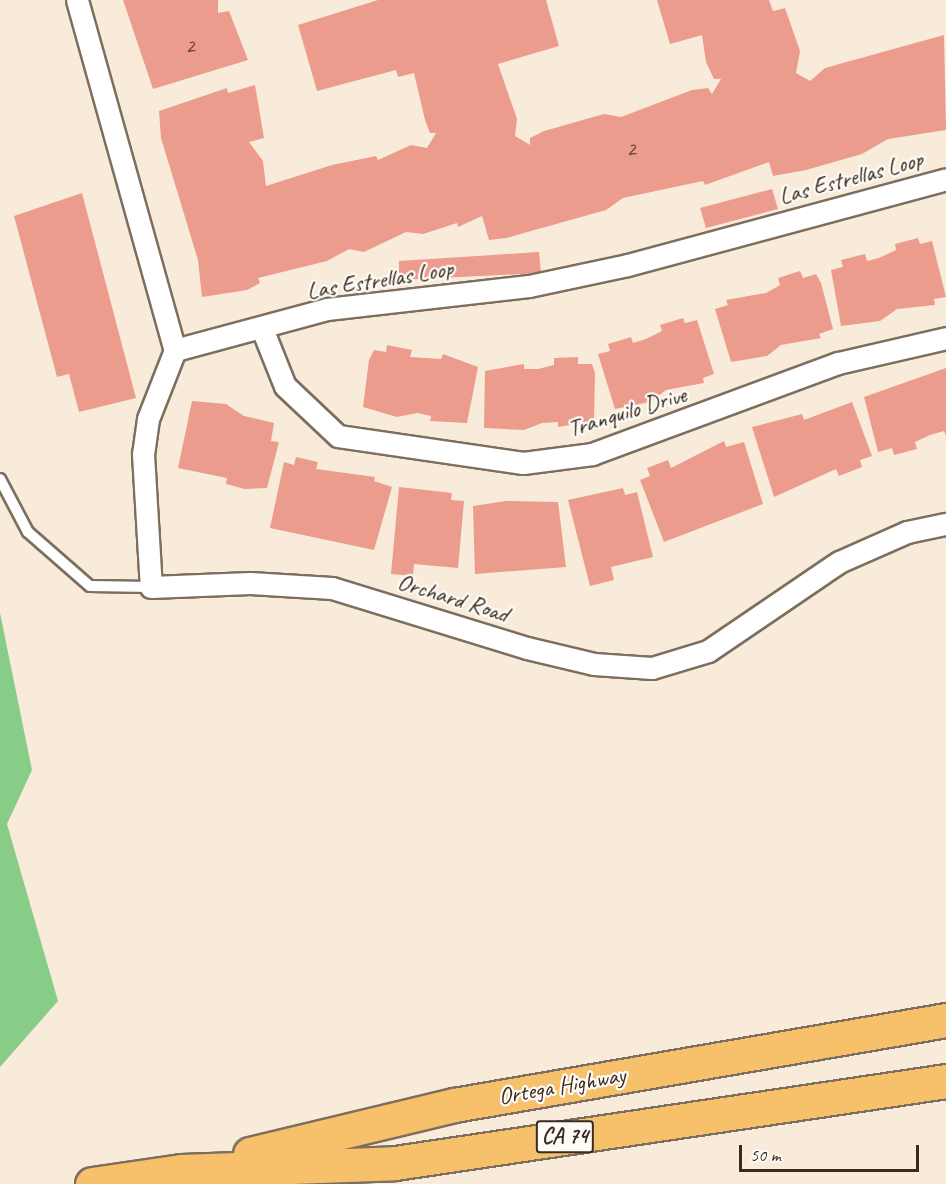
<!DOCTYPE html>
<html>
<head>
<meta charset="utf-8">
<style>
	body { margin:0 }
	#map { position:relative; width:946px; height:1184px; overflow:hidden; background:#f8ebd9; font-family:Caveat,sans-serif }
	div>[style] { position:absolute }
	.green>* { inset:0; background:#87cd88 }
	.building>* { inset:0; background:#ec9c8c }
	.roads { filter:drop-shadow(2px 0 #7d6e5f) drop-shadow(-2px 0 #7d6e5f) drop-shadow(0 2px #7d6e5f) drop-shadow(0 -2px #7d6e5f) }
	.lane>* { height:10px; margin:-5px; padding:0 5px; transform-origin:5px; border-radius:5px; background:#fff }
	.street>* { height:21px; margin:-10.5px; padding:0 10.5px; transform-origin:10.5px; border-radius:10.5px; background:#fff }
	.primary>* { height:33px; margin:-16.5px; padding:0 16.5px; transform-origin:16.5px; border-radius:16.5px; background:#f7c06b }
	span { translate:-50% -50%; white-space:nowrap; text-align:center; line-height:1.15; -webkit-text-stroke:4.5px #fdfcf7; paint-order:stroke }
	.number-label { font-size:21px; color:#67463a }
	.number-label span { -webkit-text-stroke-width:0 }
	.shield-label span { padding:2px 4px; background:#fdfcf7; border:2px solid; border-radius:4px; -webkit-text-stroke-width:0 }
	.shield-label { font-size:22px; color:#3b2a1e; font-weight:700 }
	.street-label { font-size:24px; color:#3b2a1e }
	.scale { position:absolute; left:739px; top:1145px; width:180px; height:27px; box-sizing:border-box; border:3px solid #3b2a1e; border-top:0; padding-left:8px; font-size:18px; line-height:21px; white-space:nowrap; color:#3b2a1e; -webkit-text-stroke:4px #fdfcf7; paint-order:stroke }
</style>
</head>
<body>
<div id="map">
	<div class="green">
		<div style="clip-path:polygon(0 613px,32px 770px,7px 824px,58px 1001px,0 1067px)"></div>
	</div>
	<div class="building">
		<div style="clip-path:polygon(123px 0,218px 0,218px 13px,229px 11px,248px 60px,153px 89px)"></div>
		<div style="clip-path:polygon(378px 0,546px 0,559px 46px,498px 64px,517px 119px,515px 136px,530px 145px,530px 138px,544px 131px,604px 114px,621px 117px,692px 90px,708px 88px,712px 94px,721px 79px,714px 79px,706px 62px,702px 35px,670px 44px,657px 0,769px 0,773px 11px,785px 8px,800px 51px,796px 73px,810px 81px,825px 68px,944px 35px,946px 130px,888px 139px,862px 154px,806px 170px,773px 176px,769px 162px,705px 185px,703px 181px,623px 198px,606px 210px,506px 238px,489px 240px,482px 216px,458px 227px,457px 223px,423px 234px,406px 232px,364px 252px,349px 249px,327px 261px,258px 278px,260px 283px,247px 290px,202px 297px,198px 260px,161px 138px,159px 111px,227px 88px,228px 93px,255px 85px,264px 138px,249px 142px,263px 161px,266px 186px,332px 165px,376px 156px,378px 160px,411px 145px,427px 148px,436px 133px,430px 133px,425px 120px,414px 73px,398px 77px,396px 70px,317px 91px,298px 25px)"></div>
		<div style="clip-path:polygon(772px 189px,778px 209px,706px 228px,700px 208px)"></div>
		<div style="clip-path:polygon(82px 193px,136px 398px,79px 412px,69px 374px,57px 377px,14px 216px)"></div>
		<div style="clip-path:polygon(918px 238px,920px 244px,932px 241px,946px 297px,934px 299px,935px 305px,897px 309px,880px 321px,841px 326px,831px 270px,843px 267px,841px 260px,865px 254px,867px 261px,879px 258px,896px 250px,895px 244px)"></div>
		<div style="clip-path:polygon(539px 252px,541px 273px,399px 280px,399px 261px)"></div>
		<div style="clip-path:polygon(800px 271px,803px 278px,816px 274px,821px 283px,833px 329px,819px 334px,821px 338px,781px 345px,767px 356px,731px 362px,715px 309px,728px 305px,726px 300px,766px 293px,780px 285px,778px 278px)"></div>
		<div style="clip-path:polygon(683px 318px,685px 323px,697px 320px,714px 374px,703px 378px,704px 383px,666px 390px,650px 402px,615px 409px,598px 354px,610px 351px,608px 344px,631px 337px,633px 343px,646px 339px,662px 331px,660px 325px)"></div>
		<div style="clip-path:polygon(387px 345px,412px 350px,410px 357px,441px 359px,443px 354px,478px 367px,467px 423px,430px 421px,431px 416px,417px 413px,397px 417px,363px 407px,369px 360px,374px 350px,386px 352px)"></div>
		<div style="clip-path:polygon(578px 357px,578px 364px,592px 364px,595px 373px,594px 421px,558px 427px,558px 422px,542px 423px,524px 430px,484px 428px,485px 371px,524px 364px,524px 369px,538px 369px,554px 365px,554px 358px)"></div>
		<div style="clip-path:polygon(946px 368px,946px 436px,944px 431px,930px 435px,915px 442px,917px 449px,894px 455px,892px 448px,878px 452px,864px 397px)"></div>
		<div style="clip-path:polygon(192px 401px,226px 404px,244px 416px,274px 423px,271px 441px,279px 442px,267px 488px,245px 489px,226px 484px,227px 478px,178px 468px)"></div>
		<div style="clip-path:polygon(852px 402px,872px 456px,860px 460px,862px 467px,839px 476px,836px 469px,774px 497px,752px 427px,802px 414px,804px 420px)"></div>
		<div style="clip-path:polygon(724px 441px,726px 447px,744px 442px,763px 504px,664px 542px,640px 480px,650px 476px,647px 468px,668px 460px,671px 468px)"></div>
		<div style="clip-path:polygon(296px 457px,318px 462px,316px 469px,375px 477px,374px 481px,392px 487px,374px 550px,270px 528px,284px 462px,294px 465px)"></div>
		<div style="clip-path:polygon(399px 487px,452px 493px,451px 500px,464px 501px,458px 568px,414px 564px,413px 576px,391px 574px)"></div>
		<div style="clip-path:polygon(623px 488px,625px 495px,637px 492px,653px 557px,611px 567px,614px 580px,590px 586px,568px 500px)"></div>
		<div style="clip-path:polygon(506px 501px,558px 502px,566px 567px,475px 574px,473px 506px)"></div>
	</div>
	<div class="roads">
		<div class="lane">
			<div style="left:0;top:479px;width:60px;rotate:62.2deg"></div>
			<div style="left:28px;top:532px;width:82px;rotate:41.1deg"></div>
			<div style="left:90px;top:586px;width:61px;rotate:0.9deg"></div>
		</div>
		<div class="street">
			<div style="left:77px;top:0;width:363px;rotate:74.4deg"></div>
			<div style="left:263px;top:331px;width:59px;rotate:68.2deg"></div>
			<div style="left:285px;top:386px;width:73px;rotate:43.3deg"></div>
			<div style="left:338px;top:436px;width:187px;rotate:8.3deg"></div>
			<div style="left:523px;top:463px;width:70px;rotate:-7.4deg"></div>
			<div style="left:592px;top:454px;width:262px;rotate:-20.3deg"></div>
			<div style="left:838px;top:363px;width:111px;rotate:-13deg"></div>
			<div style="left:175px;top:350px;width:74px;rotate:111.4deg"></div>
			<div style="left:148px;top:419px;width:35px;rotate:98deg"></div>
			<div style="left:143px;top:454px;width:133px;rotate:86.6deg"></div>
			<div style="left:151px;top:587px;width:99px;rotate:-2.3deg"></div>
			<div style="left:250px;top:583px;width:82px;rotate:3.5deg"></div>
			<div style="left:332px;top:588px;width:204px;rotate:17.1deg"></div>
			<div style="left:527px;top:648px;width:69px;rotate:13.4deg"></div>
			<div style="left:594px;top:664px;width:58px;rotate:3.9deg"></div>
			<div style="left:652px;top:668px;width:59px;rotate:-16.9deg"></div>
			<div style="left:708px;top:651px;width:158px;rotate:-34.2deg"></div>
			<div style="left:839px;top:562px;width:74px;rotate:-23.8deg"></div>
			<div style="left:907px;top:532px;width:40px;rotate:-12deg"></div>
			<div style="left:175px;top:350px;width:157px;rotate:-15.1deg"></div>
			<div style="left:327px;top:309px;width:203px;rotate:-6.5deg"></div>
			<div style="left:529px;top:286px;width:101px;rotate:-12deg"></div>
			<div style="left:628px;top:265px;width:329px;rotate:-15.1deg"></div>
		</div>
		<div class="primary">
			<div style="left:250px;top:1154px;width:210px;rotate:-13.5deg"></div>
			<div style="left:454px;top:1105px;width:499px;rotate:-9.8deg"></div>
			<div style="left:92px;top:1184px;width:90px;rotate:-8.3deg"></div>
			<div style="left:181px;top:1171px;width:214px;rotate:-2.1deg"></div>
			<div style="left:395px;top:1163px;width:557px;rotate:-8.46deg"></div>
		</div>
	</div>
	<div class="number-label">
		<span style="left:190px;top:46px">2</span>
		<span style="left:631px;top:149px">2</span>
	</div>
	<div class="shield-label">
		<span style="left:565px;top:1137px">CA 74</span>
	</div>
	<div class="street-label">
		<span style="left:851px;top:178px;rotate:-15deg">Las Estrellas Loop</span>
		<span style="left:380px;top:280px;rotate:-9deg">Las Estrellas Loop</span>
		<span style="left:627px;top:412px;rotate:-17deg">Tranquilo Drive</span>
		<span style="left:453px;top:598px;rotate:17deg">Orchard Road</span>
		<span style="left:562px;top:1086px;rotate:-10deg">Ortega Highway</span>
	</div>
	<div class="scale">50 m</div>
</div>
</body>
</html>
